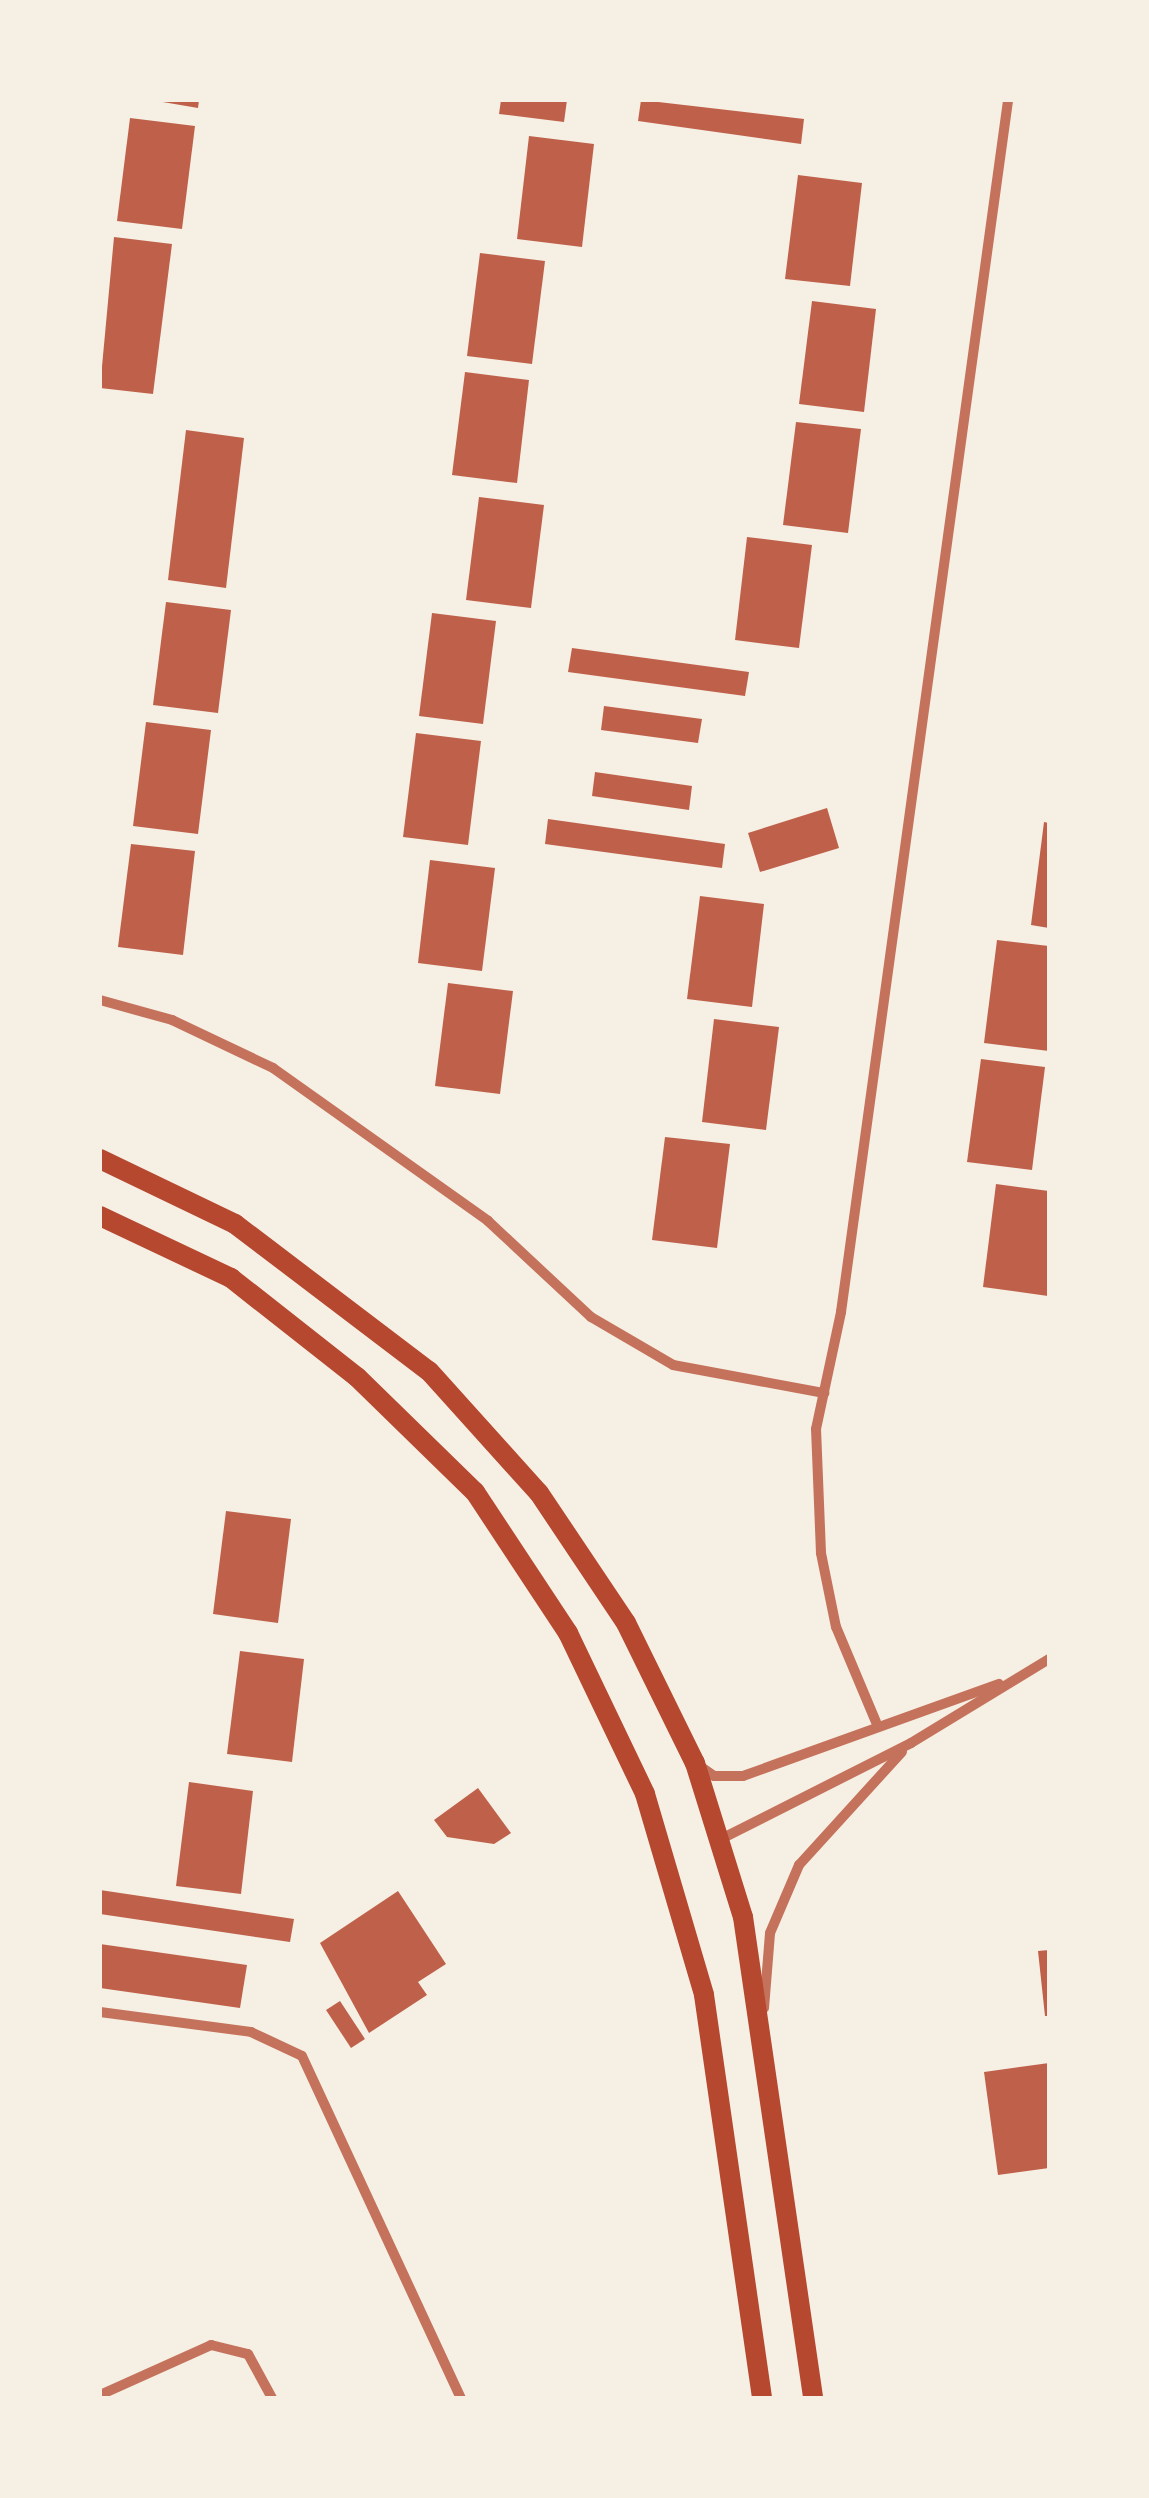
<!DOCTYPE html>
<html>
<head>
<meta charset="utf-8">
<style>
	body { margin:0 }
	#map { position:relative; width:1149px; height:2498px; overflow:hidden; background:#f6efe4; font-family:"Asap Condensed",sans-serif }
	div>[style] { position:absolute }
	.building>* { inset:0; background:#bf614a }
	.minor>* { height:10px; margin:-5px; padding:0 5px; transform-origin:5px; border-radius:5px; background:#c5725c }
	.primary>* { height:20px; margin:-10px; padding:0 10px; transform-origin:10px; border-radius:10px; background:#b5482f }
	span { translate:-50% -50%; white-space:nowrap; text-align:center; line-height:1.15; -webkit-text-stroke:8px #f6efe4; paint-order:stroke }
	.frame { position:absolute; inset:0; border:102px solid #f6efe4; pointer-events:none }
</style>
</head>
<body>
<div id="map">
	<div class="building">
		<div style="clip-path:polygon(151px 100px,199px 100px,198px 108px)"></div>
		<div style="clip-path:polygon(501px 100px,567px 100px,564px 122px,499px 114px)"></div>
		<div style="clip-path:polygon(641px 100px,804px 119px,801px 144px,638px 121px)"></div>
		<div style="clip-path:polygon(130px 118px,195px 126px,182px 229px,117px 221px)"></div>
		<div style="clip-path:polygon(529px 136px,594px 144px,582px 247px,517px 239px)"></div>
		<div style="clip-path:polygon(798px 175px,862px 183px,850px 286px,785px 279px)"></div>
		<div style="clip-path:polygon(114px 237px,172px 244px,153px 394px,100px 388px)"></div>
		<div style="clip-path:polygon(480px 253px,545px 261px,532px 364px,467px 356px)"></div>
		<div style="clip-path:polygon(812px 301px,876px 309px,864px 412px,799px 404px)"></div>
		<div style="clip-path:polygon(465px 372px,529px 380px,517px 483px,452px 475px)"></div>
		<div style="clip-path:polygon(796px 422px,861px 429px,848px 533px,783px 525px)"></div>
		<div style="clip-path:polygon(186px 430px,244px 438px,226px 588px,168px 580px)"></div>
		<div style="clip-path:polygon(479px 497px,544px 505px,531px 608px,466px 600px)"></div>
		<div style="clip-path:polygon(747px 537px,812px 545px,799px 648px,735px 640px)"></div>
		<div style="clip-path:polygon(166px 602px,231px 610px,218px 713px,153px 705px)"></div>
		<div style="clip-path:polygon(432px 613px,496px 621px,483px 724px,419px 716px)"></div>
		<div style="clip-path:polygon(572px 648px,749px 672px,745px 696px,568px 672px)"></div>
		<div style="clip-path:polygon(604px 706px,702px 719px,698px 743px,601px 730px)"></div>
		<div style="clip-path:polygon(146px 722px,211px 730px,198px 834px,133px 826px)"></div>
		<div style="clip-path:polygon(416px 733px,481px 741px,468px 845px,403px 837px)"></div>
		<div style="clip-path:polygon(595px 772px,692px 786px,689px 810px,592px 796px)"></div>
		<div style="clip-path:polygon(827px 808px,839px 848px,760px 872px,748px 833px)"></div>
		<div style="clip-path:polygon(548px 819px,725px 844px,722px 868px,545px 844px)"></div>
		<div style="clip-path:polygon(1044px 822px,1049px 823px,1049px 928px,1031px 925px)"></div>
		<div style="clip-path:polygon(131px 844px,195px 851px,183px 955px,118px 947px)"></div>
		<div style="clip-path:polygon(430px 860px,495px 868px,482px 971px,418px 963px)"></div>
		<div style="clip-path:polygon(700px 896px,764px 904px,752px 1007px,687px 999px)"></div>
		<div style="clip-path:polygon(997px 940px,1049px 946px,1049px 1051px,984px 1043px)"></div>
		<div style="clip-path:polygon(448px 983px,513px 991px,500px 1094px,435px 1086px)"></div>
		<div style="clip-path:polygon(714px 1019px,779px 1027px,766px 1130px,702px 1122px)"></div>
		<div style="clip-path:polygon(981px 1059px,1045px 1067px,1032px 1170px,967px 1162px)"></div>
		<div style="clip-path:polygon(665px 1137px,730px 1144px,717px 1248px,652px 1240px)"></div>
		<div style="clip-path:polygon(996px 1184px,1049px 1191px,1048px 1296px,983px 1287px)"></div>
		<div style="clip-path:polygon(226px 1511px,291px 1519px,278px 1623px,213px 1614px)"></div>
		<div style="clip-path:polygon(240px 1651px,304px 1659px,292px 1762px,227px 1754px)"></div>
		<div style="clip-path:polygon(189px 1782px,253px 1791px,241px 1894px,176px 1886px)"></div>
		<div style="clip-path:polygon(478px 1788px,511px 1833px,494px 1844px,447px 1837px,434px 1820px)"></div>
		<div style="clip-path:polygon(100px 1890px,294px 1919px,290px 1942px,100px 1914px)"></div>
		<div style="clip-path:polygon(398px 1891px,446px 1964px,418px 1982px,427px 1995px,369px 2033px,320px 1943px)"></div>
		<div style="clip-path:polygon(100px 1944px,247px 1965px,240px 2008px,100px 1988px)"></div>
		<div style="clip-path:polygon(1049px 1950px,1049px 2016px,1045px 2016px,1038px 1951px)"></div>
		<div style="clip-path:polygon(340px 2001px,365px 2039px,351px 2048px,326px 2010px)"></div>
		<div style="clip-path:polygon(1049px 2063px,1049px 2168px,998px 2175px,984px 2072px)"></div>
	</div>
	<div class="minor">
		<div style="left:100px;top:1000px;width:75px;rotate:15.5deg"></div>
		<div style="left:172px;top:1020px;width:112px;rotate:25.4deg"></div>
		<div style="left:273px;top:1068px;width:264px;rotate:35.4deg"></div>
		<div style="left:488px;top:1221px;width:141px;rotate:43deg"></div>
		<div style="left:591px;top:1317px;width:95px;rotate:30.3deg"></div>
		<div style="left:673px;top:1365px;width:154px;rotate:10.5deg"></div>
		<div style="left:876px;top:1722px;width:103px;rotate:-112.8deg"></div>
		<div style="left:836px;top:1627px;width:76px;rotate:-101.5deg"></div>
		<div style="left:821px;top:1553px;width:124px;rotate:-92.3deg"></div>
		<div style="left:816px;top:1429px;width:120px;rotate:-77.9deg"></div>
		<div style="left:841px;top:1312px;width:1223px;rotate:-82.15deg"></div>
		<div style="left:697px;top:1764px;width:21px;rotate:35deg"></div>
		<div style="left:714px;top:1776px;width:29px"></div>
		<div style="left:743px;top:1776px;width:272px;rotate:-19.8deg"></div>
		<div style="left:721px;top:1839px;width:213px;rotate:-26.8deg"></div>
		<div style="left:911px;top:1743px;width:162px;rotate:-31.3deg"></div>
		<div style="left:764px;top:2008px;width:75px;rotate:-85.4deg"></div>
		<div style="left:770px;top:1933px;width:74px;rotate:-66.9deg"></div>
		<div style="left:799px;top:1865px;width:153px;rotate:-47.7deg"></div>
		<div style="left:100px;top:2012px;width:152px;rotate:7.5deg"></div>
		<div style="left:251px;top:2032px;width:56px;rotate:25.2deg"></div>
		<div style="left:302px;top:2056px;width:377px;rotate:65.1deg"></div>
		<div style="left:100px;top:2395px;width:122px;rotate:-24.2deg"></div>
		<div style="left:211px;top:2345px;width:38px;rotate:14deg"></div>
		<div style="left:248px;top:2354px;width:50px;rotate:61.4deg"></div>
	</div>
	<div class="primary">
		<div style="left:100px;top:1159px;width:150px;rotate:25.7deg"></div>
		<div style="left:235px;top:1224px;width:243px;rotate:37.2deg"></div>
		<div style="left:429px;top:1371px;width:164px;rotate:48deg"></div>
		<div style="left:539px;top:1493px;width:156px;rotate:56.2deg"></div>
		<div style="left:626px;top:1623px;width:156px;rotate:63.8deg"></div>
		<div style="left:695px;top:1763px;width:161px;rotate:72.7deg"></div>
		<div style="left:743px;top:1917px;width:486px;rotate:81.7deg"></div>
		<div style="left:100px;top:1216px;width:145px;rotate:25.3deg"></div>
		<div style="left:231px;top:1278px;width:160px;rotate:38.2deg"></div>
		<div style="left:357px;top:1377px;width:165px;rotate:44.3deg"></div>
		<div style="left:475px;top:1492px;width:169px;rotate:56.6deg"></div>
		<div style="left:568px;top:1633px;width:178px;rotate:64.4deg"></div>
		<div style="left:645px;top:1794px;width:209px;rotate:73.6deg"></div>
		<div style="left:704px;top:1995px;width:407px;rotate:81.8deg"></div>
	</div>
	<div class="frame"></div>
</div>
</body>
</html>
